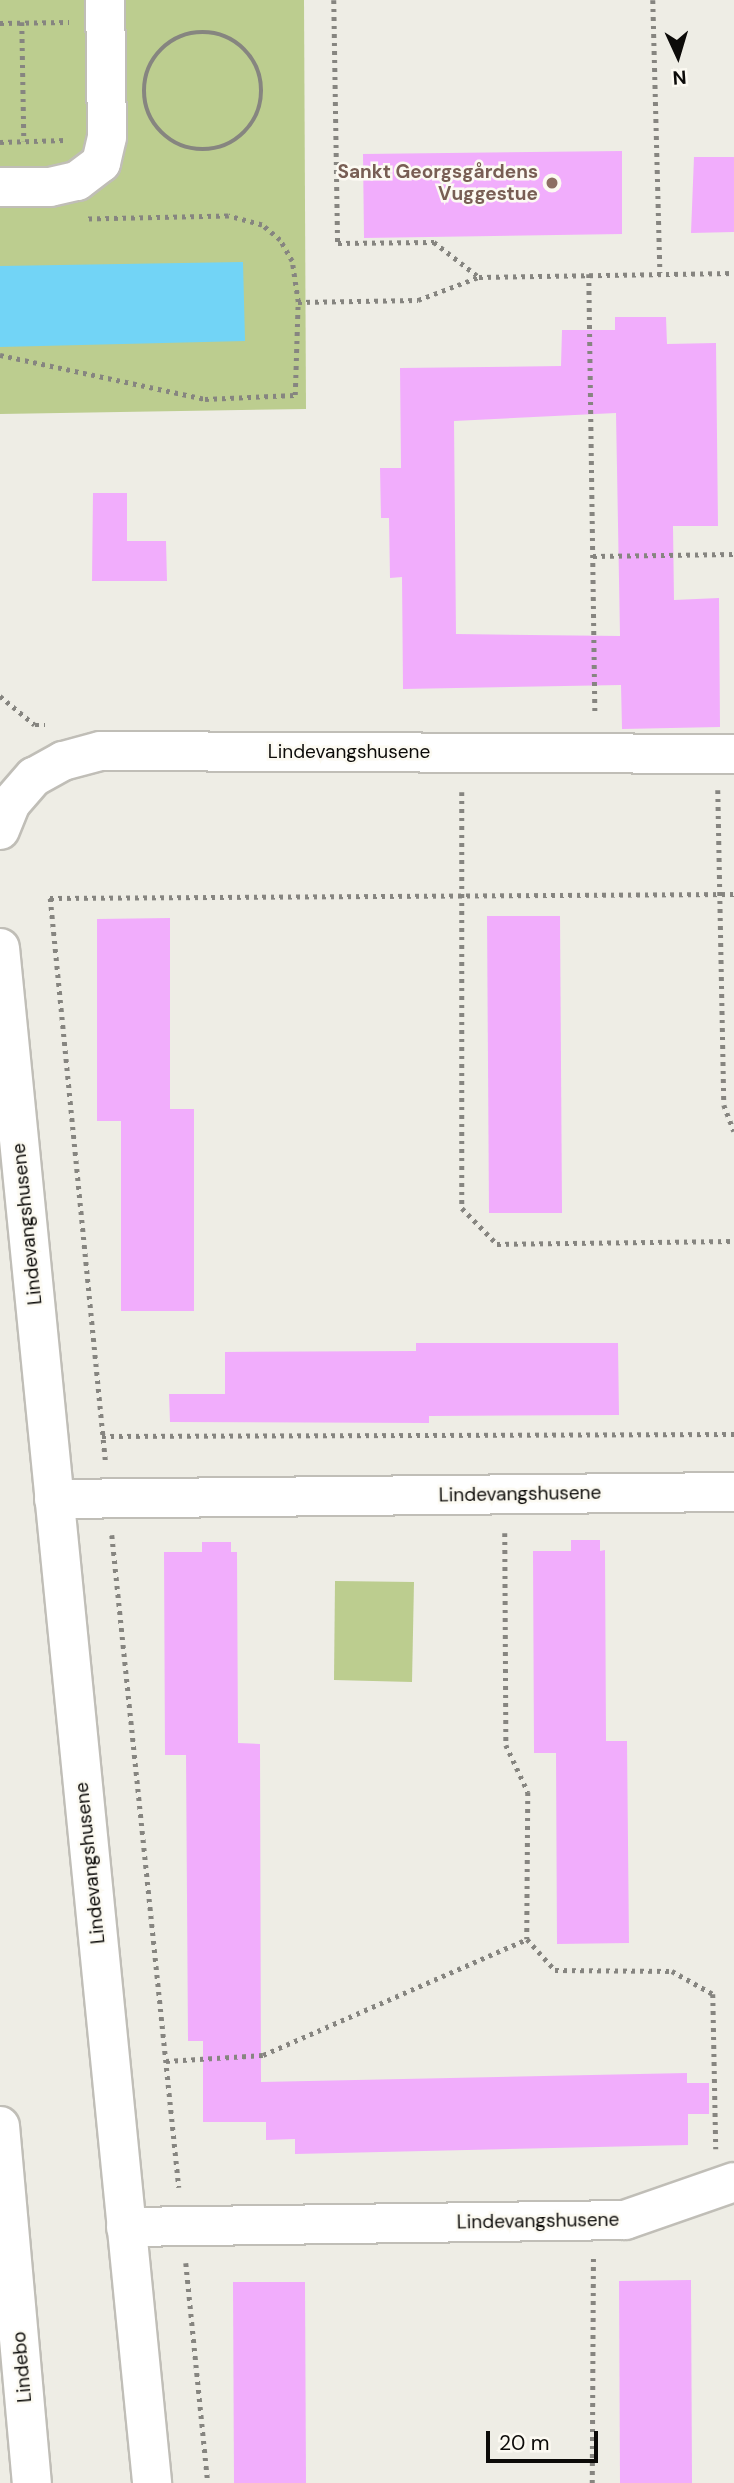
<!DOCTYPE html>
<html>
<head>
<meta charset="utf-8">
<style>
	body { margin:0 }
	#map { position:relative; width:734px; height:2483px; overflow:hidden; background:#eeede5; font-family:"DM Sans",sans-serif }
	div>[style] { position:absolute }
	.green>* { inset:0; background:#bccd8f }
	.water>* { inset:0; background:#72d4f6 }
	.building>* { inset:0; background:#f1adfc }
	.path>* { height:4.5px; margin-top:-2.25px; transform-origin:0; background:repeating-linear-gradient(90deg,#868580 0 3.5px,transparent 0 8.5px) }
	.path>.ring { margin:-2.25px; padding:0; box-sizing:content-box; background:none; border:4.5px solid #868580; border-radius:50% }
	.roads { filter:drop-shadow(2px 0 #c0beb7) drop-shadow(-2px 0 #c0beb7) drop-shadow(0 2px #c0beb7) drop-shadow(0 -2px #c0beb7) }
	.minor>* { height:38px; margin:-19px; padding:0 19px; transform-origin:19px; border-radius:19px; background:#fff }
	.dots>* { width:19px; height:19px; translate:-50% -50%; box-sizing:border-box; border:4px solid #fcfaf2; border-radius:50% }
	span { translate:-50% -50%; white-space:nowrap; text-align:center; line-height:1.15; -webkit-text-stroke:5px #fcfaf2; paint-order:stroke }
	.education-label { font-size:19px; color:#785e54; font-weight:700 }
	.right { translate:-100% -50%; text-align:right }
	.street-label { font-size:19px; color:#0c0b09 }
	.north { position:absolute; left:643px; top:21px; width:70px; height:70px; -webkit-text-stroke:5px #fcfaf2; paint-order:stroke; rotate:176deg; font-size:19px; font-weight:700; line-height:28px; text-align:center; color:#0c0b09 }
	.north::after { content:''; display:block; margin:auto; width:24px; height:32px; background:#0c0b09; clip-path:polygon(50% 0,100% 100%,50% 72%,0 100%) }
	.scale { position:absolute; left:486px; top:2431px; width:112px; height:32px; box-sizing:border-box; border:4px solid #0c0b09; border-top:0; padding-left:9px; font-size:21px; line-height:24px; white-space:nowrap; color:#0c0b09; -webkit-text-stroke:5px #fcfaf2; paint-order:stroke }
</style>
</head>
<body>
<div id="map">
	<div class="green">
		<div style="clip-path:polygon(0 0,304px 0,306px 409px,0 414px)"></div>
		<div style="clip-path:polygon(335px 1581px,414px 1582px,412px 1682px,334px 1680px)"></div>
	</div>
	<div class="water">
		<div style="clip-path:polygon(243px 262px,245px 341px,0 347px,0 266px)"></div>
	</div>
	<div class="building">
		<div style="clip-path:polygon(622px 151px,622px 234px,364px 238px,363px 154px)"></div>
		<div style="clip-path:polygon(694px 157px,734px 157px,734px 232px,691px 233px)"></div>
		<div style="clip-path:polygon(evenodd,615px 317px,666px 317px,667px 344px,716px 343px,718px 526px,673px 526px,674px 600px,719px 598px,720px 727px,622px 729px,621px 685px,403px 689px,402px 577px,390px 578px,389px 518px,381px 518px,380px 468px,401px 468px,400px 368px,561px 366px,562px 330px,615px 330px,615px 317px,616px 413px,620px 636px,456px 634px,454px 421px,616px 413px)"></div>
		<div style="clip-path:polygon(93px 493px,127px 493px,127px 541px,166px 541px,167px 581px,92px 581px)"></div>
		<div style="clip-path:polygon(487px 916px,560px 916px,562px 1213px,489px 1213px)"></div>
		<div style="clip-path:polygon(170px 918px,170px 1109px,194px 1109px,194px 1311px,121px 1311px,121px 1121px,97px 1121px,97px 919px)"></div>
		<div style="clip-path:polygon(416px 1343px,618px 1343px,619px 1415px,429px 1416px,429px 1423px,170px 1422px,169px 1394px,225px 1394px,225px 1352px,416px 1351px)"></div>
		<div style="clip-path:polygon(571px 1540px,600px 1540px,600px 1551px,605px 1550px,606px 1741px,627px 1741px,629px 1943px,557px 1944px,556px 1753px,534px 1753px,533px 1551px,571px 1551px)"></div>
		<div style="clip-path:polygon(202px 1542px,231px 1542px,231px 1552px,237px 1552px,238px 1743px,260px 1744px,261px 2082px,687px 2073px,687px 2083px,709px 2083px,709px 2114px,688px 2114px,688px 2145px,295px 2154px,295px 2139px,266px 2140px,266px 2122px,203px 2122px,203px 2041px,188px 2041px,186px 1755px,165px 1755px,164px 1552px,202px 1552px)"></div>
		<div style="clip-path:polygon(691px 2280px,692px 2483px,620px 2483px,619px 2281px)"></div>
		<div style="clip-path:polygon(233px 2282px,305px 2282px,306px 2483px,234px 2483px)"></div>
	</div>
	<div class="path">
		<div style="left:334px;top:0;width:243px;rotate:89.1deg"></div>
		<div style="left:338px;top:243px;width:96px;rotate:-0.6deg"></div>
		<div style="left:434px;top:242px;width:57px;rotate:37.9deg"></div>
		<div style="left:653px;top:0;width:273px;rotate:88.5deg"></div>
		<div style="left:22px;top:22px;width:119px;rotate:89deg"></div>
		<div style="left:0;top:23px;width:69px;rotate:-0.8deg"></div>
		<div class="ring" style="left:144px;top:32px;width:113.5px;height:113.5px"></div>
		<div style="left:0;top:142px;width:65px;rotate:-1.8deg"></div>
		<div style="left:589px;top:274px;width:441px;rotate:89.2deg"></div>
		<div style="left:298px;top:302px;width:120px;rotate:-1deg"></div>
		<div style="left:418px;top:300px;width:65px;rotate:-20.7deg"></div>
		<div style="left:479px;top:277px;width:255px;rotate:-0.9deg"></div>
		<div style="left:0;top:355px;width:210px;rotate:12.1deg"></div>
		<div style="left:205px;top:399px;width:90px;rotate:-2.5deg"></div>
		<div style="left:295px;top:395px;width:93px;rotate:-88.2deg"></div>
		<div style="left:298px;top:302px;width:41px;rotate:-98.3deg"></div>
		<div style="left:292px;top:261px;width:24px;rotate:-120deg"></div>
		<div style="left:280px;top:240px;width:23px;rotate:-140deg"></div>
		<div style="left:262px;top:225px;width:35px;rotate:-165deg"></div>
		<div style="left:228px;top:216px;width:140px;rotate:178.8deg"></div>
		<div style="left:593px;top:556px;width:141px;rotate:-0.8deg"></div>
		<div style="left:0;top:696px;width:45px;rotate:39.6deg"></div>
		<div style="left:35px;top:725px;width:10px"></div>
		<div style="left:718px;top:790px;width:315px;rotate:88.9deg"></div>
		<div style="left:724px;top:1105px;width:28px;rotate:69deg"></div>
		<div style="left:462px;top:792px;width:416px;rotate:90deg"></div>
		<div style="left:462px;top:1208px;width:50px;rotate:45.8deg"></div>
		<div style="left:497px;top:1244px;width:237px;rotate:-0.7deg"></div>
		<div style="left:102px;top:1436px;width:632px;rotate:-0.18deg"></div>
		<div style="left:105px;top:1460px;width:565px;rotate:-95.59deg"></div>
		<div style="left:50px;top:898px;width:684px;rotate:-0.34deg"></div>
		<div style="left:505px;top:1533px;width:212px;rotate:89.7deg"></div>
		<div style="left:506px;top:1745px;width:52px;rotate:64.9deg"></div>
		<div style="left:528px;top:1792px;width:147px;rotate:90.4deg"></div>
		<div style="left:527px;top:1939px;width:42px;rotate:47.9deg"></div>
		<div style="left:555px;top:1970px;width:117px;rotate:0.5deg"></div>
		<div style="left:672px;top:1971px;width:47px;rotate:29.3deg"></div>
		<div style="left:713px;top:1994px;width:155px;rotate:88.9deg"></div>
		<div style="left:112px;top:1535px;width:656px;rotate:84.14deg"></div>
		<div style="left:166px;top:2061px;width:97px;rotate:-3.5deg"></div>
		<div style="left:263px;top:2055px;width:288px;rotate:-23.7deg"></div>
		<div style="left:186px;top:2263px;width:221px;rotate:84.3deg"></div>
		<div style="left:592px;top:2483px;width:227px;rotate:-89.7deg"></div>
	</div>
	<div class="roads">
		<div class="minor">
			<div style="left:0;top:187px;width:50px"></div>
			<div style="left:50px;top:187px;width:28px;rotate:-13deg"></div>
			<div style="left:77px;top:181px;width:30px;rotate:-37deg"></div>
			<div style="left:101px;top:163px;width:27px;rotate:-77deg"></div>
			<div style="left:107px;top:137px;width:137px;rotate:-90.8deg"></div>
			<div style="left:0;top:830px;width:29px;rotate:-68deg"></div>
			<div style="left:11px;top:803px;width:35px;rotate:-49deg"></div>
			<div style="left:34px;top:777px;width:33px;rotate:-29deg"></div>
			<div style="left:63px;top:761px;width:39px;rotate:-15deg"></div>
			<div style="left:101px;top:751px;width:633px;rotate:0.27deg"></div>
			<div style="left:0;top:948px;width:1543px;rotate:84.34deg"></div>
			<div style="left:54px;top:1499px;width:680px;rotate:-0.59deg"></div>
			<div style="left:0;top:2126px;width:358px;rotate:84.9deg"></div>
			<div style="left:126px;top:2227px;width:499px;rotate:-0.8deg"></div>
			<div style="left:625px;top:2220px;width:115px;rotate:-19.2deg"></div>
		</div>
	</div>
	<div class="dots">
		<div style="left:552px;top:183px;background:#8d6e63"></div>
	</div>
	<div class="education-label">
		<span class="right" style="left:538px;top:183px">Sankt Georgsgårdens<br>Vuggestue</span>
	</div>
	<div class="street-label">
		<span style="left:349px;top:752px">Lindevangshusene</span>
		<span style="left:27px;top:1224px;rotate:-96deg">Lindevangshusene</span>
		<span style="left:520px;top:1494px;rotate:-1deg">Lindevangshusene</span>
		<span style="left:90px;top:1863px;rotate:-96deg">Lindevangshusene</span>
		<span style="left:538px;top:2221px;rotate:-1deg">Lindevangshusene</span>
		<span style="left:22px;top:2367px;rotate:-95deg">Lindebo</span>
	</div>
	<div class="north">N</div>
	<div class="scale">20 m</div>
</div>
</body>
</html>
